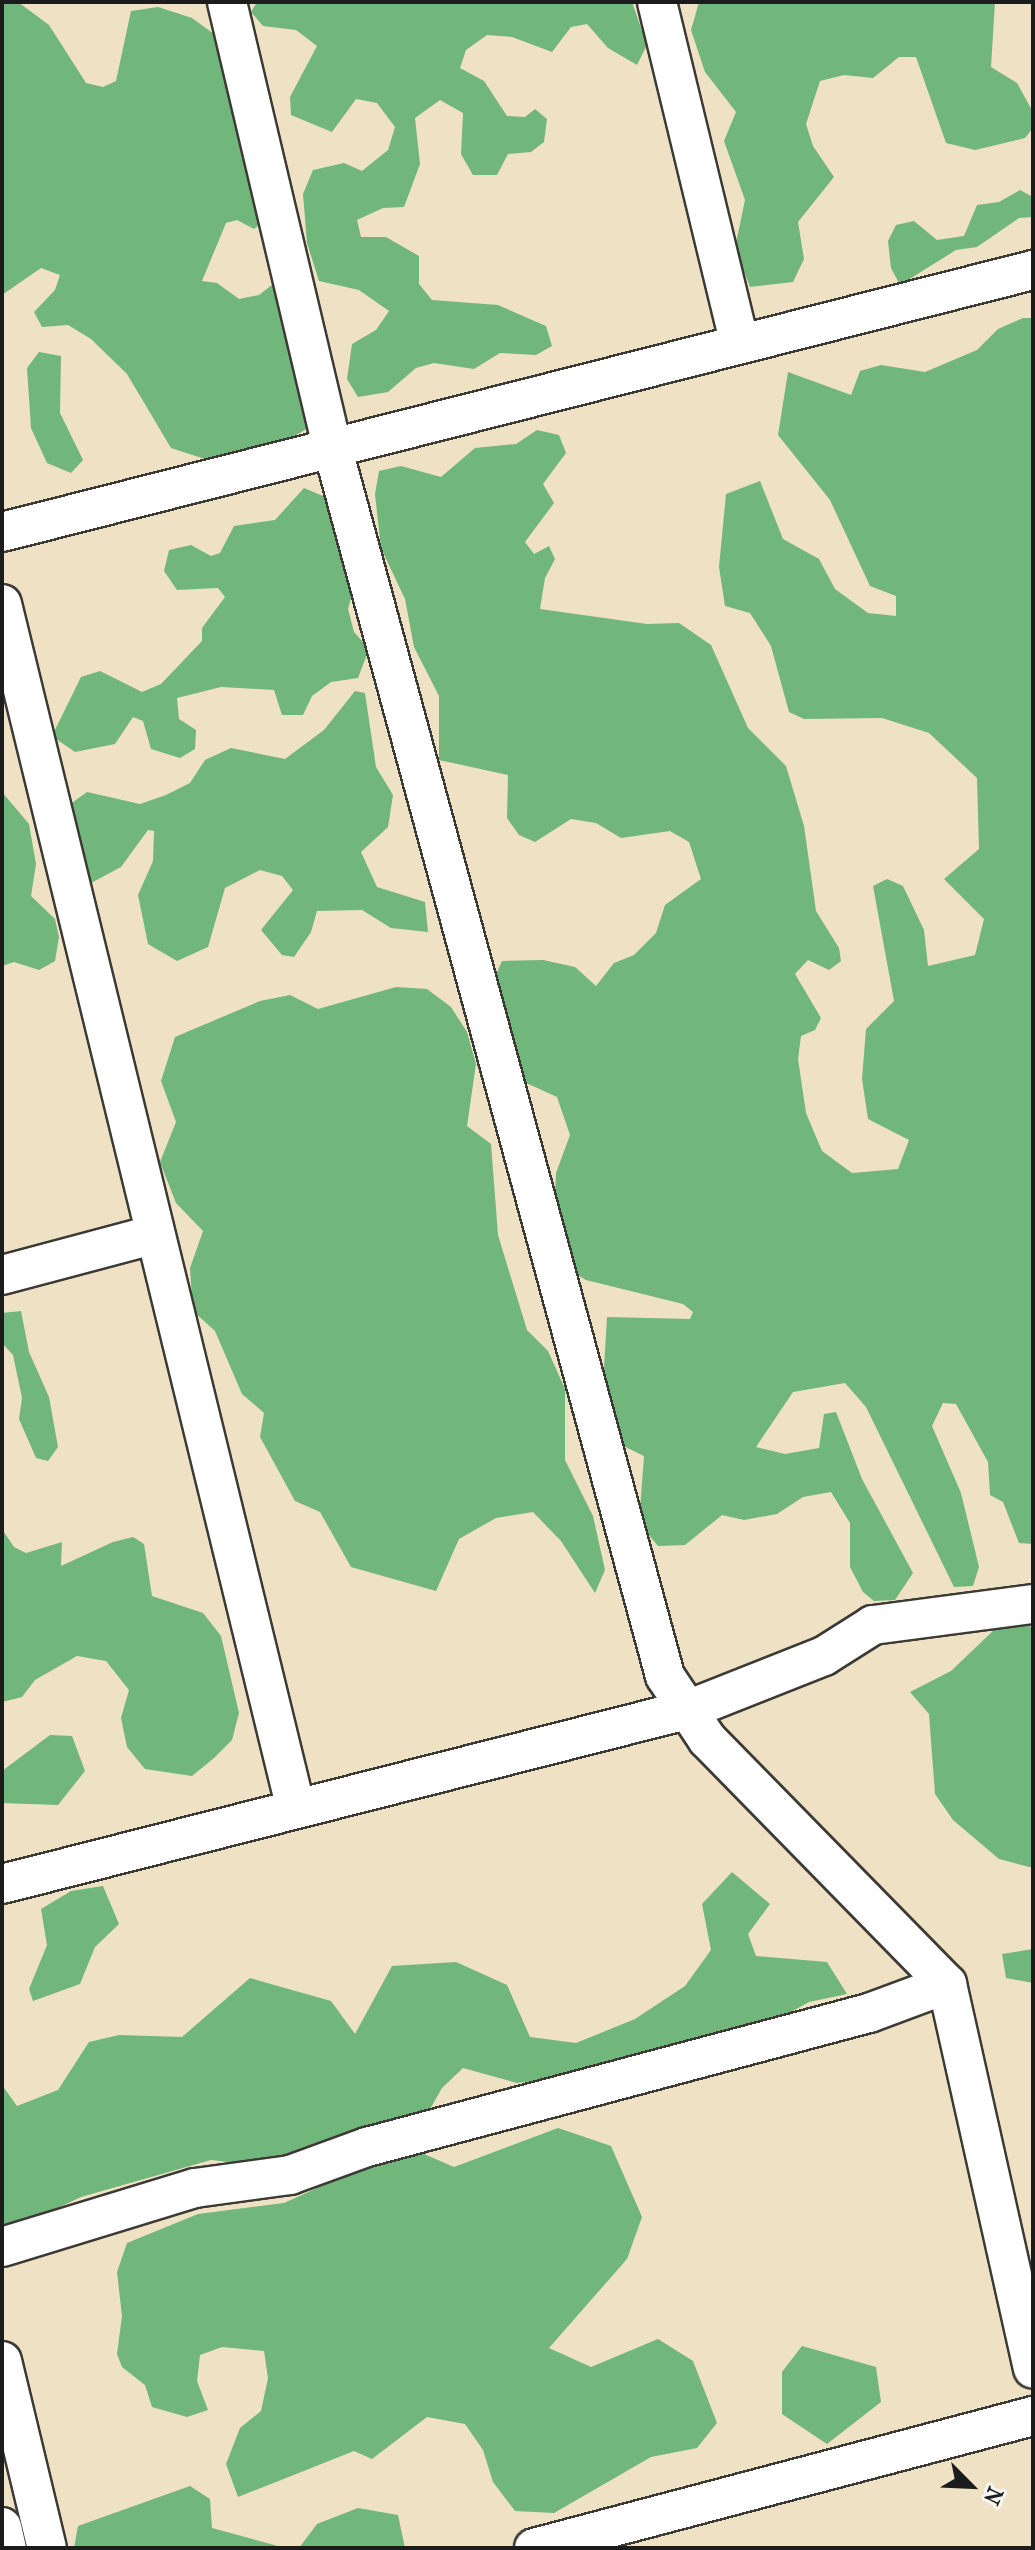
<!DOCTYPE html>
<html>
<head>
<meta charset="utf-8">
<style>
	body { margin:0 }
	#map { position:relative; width:1035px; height:2550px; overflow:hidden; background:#efe1c4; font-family:"IM FELL French Canon",serif }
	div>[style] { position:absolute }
	.forest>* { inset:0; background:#71b67a }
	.roads { filter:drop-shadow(2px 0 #3c3a35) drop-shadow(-2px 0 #3c3a35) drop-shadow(0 2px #3c3a35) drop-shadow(0 -2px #3c3a35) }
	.minor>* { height:38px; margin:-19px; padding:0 19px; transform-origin:19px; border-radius:19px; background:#fff }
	span { translate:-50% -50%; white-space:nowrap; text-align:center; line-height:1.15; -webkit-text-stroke:6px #f6f6f2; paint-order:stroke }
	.frame { position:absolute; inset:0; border:4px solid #1c1c1c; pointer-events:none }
	.north { position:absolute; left:931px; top:2446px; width:80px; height:80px; -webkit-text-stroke:6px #f6f6f2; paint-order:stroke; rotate:114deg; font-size:22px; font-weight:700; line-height:32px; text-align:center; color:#1c1c1c }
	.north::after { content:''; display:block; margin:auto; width:28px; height:36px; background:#1c1c1c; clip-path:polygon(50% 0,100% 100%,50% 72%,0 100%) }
</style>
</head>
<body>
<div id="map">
	<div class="forest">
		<div style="clip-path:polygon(2px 2px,18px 2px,49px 25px,86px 83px,103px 87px,116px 81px,131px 11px,158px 7px,192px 18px,218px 37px,267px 219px,254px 229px,237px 220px,226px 223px,202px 281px,217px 283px,239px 299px,259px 295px,277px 281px,293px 349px,293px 375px,305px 388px,310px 427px,279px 445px,211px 461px,171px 448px,127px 374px,91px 339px,68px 325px,42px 327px,34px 312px,55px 290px,60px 275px,41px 268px,2px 295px)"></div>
		<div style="clip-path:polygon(257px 2px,632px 2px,647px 45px,637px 65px,608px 48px,587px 24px,571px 27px,552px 52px,512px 37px,487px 35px,466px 50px,460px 68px,484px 81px,507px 116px,525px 117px,535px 109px,547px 119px,544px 142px,531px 152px,508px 154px,497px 175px,473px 175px,461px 154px,463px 113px,440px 100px,415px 118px,420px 164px,404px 207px,383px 208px,357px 220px,361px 237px,386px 237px,419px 256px,419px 284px,432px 300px,498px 305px,546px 326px,552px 346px,536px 355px,500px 353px,474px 369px,434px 363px,416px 368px,388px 392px,358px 397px,347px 379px,352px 344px,376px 330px,389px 311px,359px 290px,319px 281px,307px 243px,303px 194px,313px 170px,344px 163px,362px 171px,388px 150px,395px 127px,377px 103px,356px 99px,332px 132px,291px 115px,290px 97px,317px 46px,296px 30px,263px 26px,251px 12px)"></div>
		<div style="clip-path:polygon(699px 2px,995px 2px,991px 67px,1017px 83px,1033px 112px,1033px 128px,1025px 138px,975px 150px,946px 143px,916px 57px,899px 57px,873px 78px,844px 75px,820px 81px,806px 124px,813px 146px,834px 177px,798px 222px,804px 259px,793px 282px,750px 287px,735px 248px,745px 200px,724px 141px,736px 112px,705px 72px,691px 30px)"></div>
		<div style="clip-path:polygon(1020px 190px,1033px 197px,1033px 217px,1019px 218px,977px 247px,956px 250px,900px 285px,891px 268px,888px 241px,896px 225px,914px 221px,937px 240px,964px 236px,977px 205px,999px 202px)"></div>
		<div style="clip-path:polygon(1023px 318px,1033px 318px,1033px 1544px,1019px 1543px,1003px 1502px,990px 1495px,988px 1462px,956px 1404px,943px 1403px,932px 1426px,961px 1493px,979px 1567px,973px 1586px,954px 1587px,866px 1407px,845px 1383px,793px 1392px,756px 1447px,785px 1454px,819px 1448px,824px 1414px,836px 1412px,862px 1479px,913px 1573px,895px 1600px,874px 1601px,863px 1592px,850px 1567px,850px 1523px,831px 1492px,803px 1497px,777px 1514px,744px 1520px,722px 1515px,685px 1545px,658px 1546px,639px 1523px,644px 1456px,609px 1439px,603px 1384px,607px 1317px,690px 1319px,693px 1312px,683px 1304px,586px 1280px,564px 1267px,554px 1222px,556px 1173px,570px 1135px,557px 1097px,500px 1071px,489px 990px,502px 961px,543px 960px,575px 967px,596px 986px,614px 963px,634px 955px,656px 933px,665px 905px,701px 879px,689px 842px,670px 831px,621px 838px,596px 823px,571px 819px,535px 842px,519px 835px,507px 818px,508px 775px,439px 760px,439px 696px,414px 647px,405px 599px,381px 548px,375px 494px,379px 471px,401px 466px,441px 477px,475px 448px,516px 444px,537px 430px,559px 435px,566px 453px,543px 484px,554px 503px,525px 542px,534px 554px,549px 546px,555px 559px,545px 578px,540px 609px,647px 624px,679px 623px,711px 645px,748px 728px,786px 766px,804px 826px,816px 911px,839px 948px,841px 961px,829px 970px,808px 960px,795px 974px,821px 1018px,815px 1030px,801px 1036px,798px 1059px,806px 1113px,822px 1151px,852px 1173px,898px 1169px,909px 1140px,868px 1119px,862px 1079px,866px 1029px,894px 1001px,873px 886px,887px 879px,903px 886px,924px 930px,928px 966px,975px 955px,984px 919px,944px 879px,979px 849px,977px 778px,929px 733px,882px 718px,804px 719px,789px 712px,771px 646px,750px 613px,725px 606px,719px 567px,726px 494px,760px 481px,783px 539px,819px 559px,835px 589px,868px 613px,896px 616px,896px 596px,870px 586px,830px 500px,778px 435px,788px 372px,851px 395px,860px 371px,881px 365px,925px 372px,977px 350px,998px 329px)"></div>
		<div style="clip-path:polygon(39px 352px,61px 356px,60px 413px,83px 460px,71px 473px,47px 463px,31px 428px,27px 368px)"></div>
		<div style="clip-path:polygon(304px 488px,330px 499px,353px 591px,348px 609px,354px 632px,369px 649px,358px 678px,331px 682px,312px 696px,303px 715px,282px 715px,274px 690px,221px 687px,177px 698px,179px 719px,196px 730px,195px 749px,180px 758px,151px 749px,143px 721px,133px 717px,115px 744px,75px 752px,52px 736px,81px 677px,100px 671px,142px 692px,161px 684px,202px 641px,202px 628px,225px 597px,218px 588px,177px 590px,164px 571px,169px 550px,191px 545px,211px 556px,220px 553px,234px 526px,275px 520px)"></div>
		<div style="clip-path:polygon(355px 691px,365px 693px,376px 767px,393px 795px,388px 827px,361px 852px,377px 887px,425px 902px,428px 932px,391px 928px,362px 910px,317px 911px,311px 932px,294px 957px,282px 955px,261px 930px,293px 890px,282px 876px,260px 870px,225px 888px,208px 947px,177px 961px,148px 944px,138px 895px,153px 861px,154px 831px,148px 830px,121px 867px,91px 883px,66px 838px,69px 805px,87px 792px,140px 804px,166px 795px,190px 783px,205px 760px,231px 748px,285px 759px,324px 730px)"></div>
		<div style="clip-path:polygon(2px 792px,29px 824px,36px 864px,31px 896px,55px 919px,59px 937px,55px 961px,39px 970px,14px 962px,2px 966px)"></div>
		<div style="clip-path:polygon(396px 987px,427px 989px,451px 1007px,467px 1032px,476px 1064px,467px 1126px,491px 1144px,498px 1235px,527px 1330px,548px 1351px,565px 1389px,565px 1460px,593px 1516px,605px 1570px,595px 1593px,561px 1541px,533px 1512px,496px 1518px,459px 1539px,436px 1591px,351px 1567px,320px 1512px,295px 1501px,260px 1437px,264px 1413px,242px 1394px,215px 1331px,193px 1311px,190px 1268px,203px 1231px,176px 1203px,160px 1162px,176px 1122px,161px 1081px,175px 1037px,260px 1001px,290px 995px,318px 1009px)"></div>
		<div style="clip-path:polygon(21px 1311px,29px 1352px,49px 1397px,58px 1447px,48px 1461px,36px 1458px,19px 1419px,22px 1398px,13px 1355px,2px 1343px,2px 1313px)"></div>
		<div style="clip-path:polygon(2px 1529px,14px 1547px,26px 1553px,62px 1542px,61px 1566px,113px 1542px,133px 1537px,144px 1544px,152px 1596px,203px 1613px,221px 1636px,239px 1713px,232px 1740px,214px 1758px,192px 1776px,145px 1769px,127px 1747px,121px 1718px,129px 1690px,106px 1661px,77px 1656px,35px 1680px,22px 1697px,2px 1702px)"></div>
		<div style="clip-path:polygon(1016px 1609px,1033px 1630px,1033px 1868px,999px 1859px,953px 1820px,935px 1794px,929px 1714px,910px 1692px,951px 1671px)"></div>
		<div style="clip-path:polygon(50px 1735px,72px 1736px,85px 1771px,58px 1805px,2px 1803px,2px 1771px)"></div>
		<div style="clip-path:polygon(732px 1872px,770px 1904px,748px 1934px,756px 1956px,827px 1962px,847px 1994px,809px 2002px,767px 2025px,730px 2029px,555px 2078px,517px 2083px,463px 2068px,442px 2088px,425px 2118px,302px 2170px,211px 2160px,81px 2197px,2px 2234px,2px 2085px,17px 2106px,58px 2090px,89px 2042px,119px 2035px,182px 2037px,250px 1978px,331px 2001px,355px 2034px,392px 1966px,456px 1962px,507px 1985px,530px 2037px,576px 2043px,635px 2019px,685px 1986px,711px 1950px,702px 1904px)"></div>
		<div style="clip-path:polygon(103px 1886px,119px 1924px,95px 1947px,80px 1984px,33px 2001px,29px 1989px,47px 1945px,41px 1909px,71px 1891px)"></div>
		<div style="clip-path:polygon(1033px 1949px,1033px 1983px,1006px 1978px,1002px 1954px)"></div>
		<div style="clip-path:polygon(558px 2128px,611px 2146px,642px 2217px,627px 2259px,549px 2348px,591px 2367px,658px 2339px,693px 2361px,717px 2423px,697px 2448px,651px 2457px,554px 2513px,515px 2511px,493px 2482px,483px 2450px,465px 2424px,427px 2417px,372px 2459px,354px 2451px,238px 2497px,226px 2464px,240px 2428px,261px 2411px,268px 2378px,264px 2351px,222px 2347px,200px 2355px,197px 2381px,208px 2410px,187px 2417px,152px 2407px,145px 2385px,122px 2367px,117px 2354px,122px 2316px,117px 2272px,127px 2243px,198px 2214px,284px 2203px,408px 2147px,454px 2167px)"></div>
		<div style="clip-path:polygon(802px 2346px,876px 2367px,881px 2402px,827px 2444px,782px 2414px,782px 2372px)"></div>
		<div style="clip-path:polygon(190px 2486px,210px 2499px,212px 2528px,285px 2548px,74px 2548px,78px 2526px)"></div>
		<div style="clip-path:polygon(358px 2508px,398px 2515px,405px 2548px,299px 2548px,317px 2524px)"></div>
	</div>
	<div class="roads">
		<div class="minor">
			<div style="left:227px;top:2px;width:456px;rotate:76.7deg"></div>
			<div style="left:332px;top:446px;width:1274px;rotate:74.85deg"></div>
			<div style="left:665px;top:1676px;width:76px;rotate:56.3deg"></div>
			<div style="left:707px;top:1739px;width:343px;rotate:45.6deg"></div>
			<div style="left:947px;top:1984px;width:394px;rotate:77.4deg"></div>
			<div style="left:657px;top:2px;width:350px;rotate:76.4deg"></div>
			<div style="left:2px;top:532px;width:1064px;rotate:-14.26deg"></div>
			<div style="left:2px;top:604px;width:1240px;rotate:76.29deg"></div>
			<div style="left:2px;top:1275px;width:155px;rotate:-14.9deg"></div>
			<div style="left:2px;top:1884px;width:710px;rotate:-14.27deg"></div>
			<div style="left:690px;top:1709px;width:144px;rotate:-21.6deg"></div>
			<div style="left:824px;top:1656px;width:58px;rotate:-32.3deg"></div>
			<div style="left:873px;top:1625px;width:161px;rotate:-7.5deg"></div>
			<div style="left:2px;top:2247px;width:202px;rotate:-17deg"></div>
			<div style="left:195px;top:2188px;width:96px;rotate:-7.8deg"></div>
			<div style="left:290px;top:2175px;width:82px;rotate:-20deg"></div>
			<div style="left:367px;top:2147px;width:520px;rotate:-14.95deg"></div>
			<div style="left:869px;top:2013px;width:83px;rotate:-20.4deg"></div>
			<div style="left:2px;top:2361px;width:192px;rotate:76.5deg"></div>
			<div style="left:2px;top:2527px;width:22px;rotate:77deg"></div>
			<div style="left:534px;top:2548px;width:516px;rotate:-14.82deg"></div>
		</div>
	</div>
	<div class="frame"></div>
	<div class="north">N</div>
</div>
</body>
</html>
